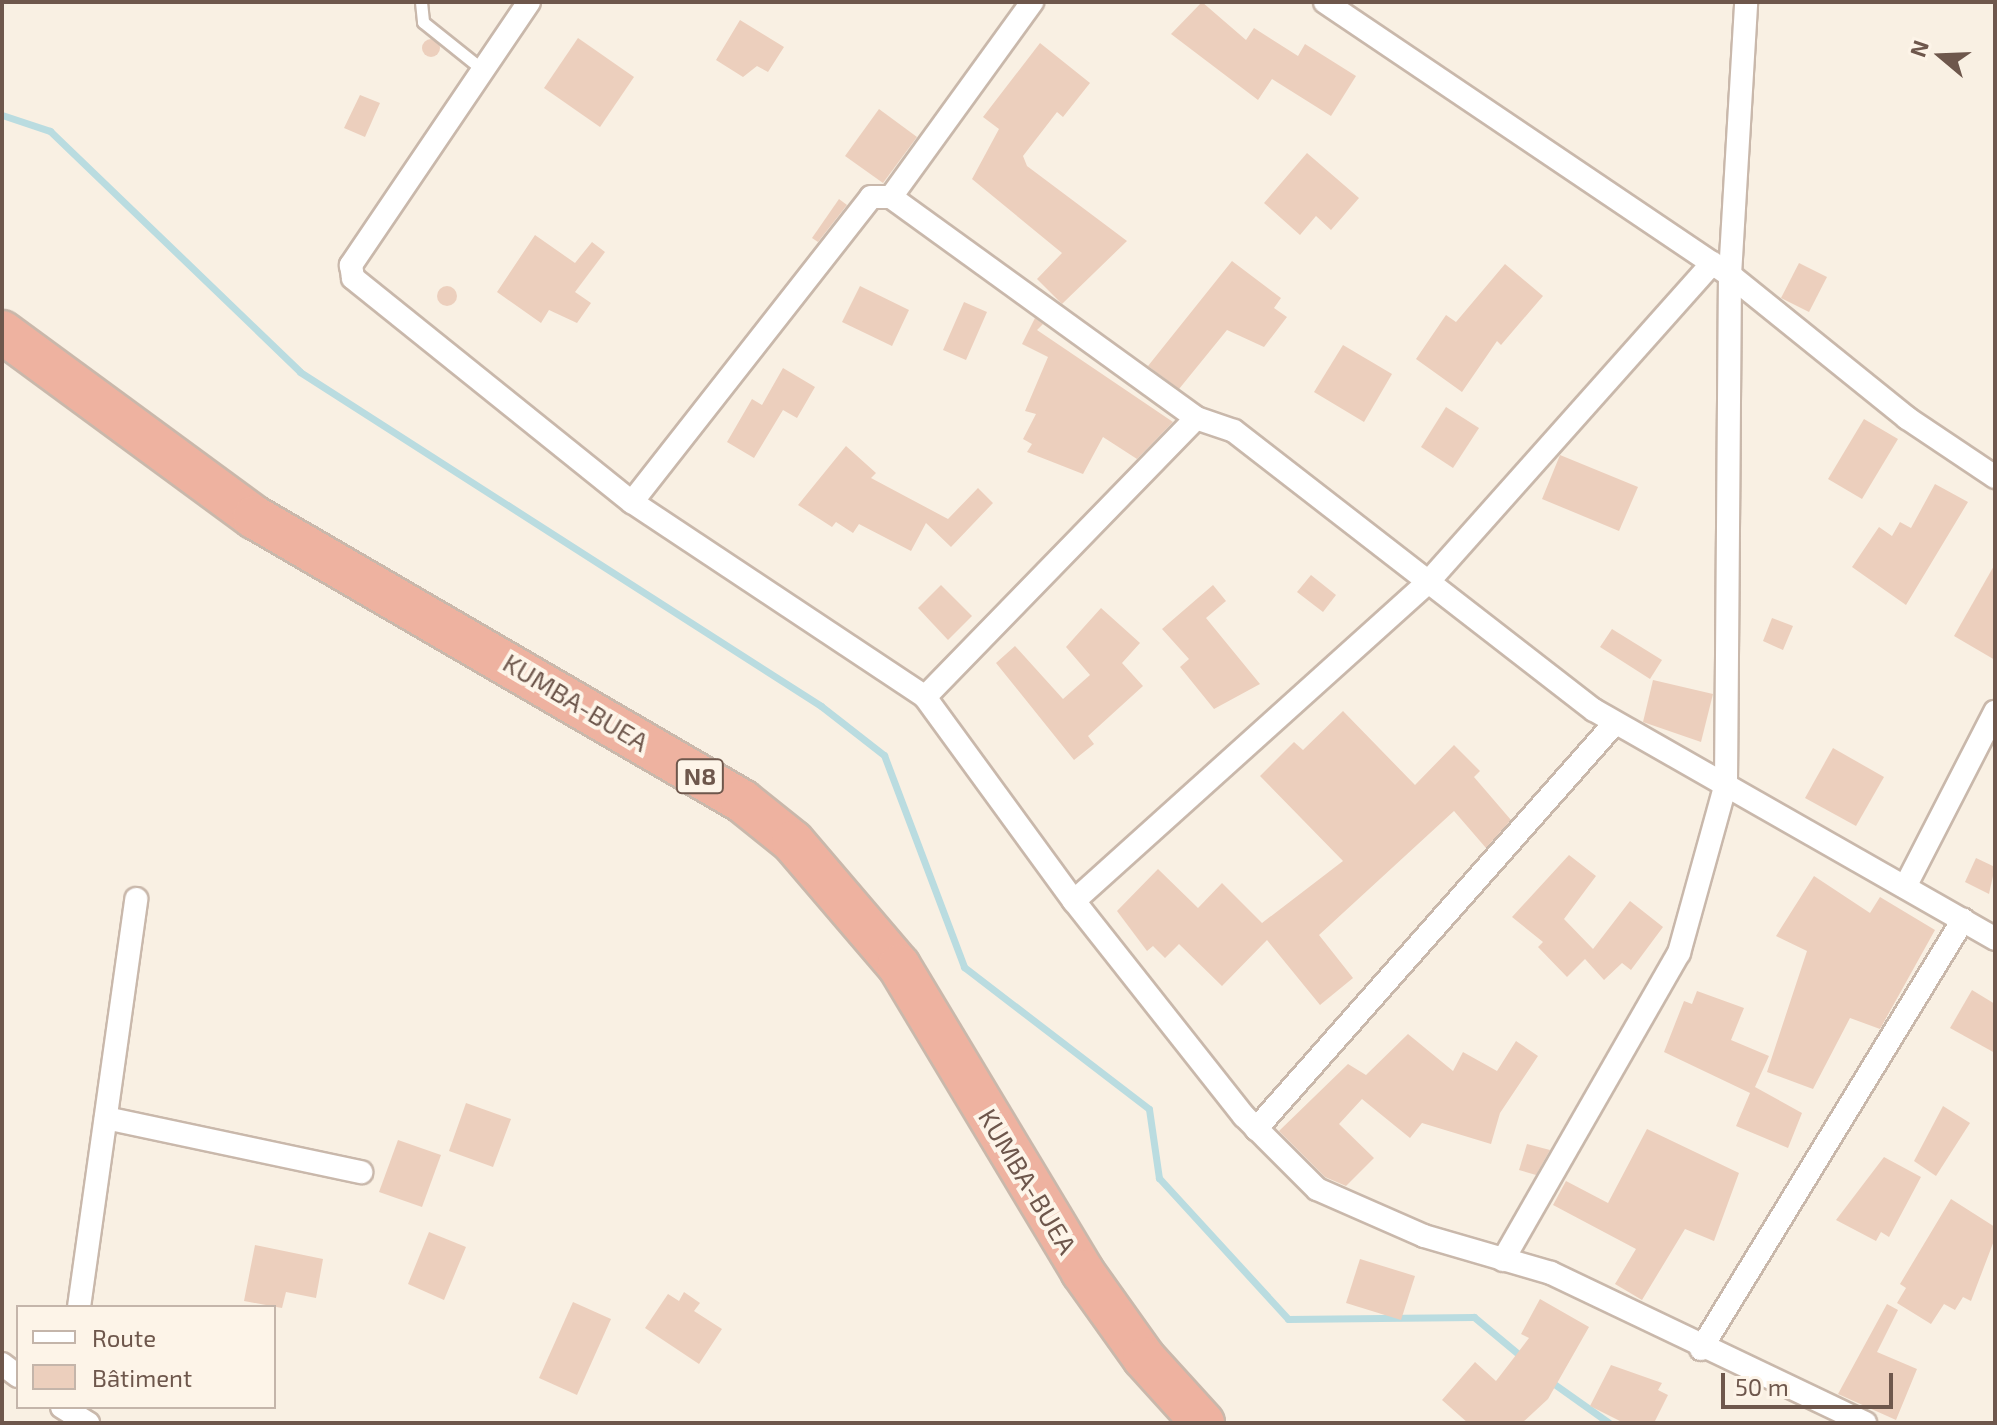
<!DOCTYPE html>
<html>
<head>
<meta charset="utf-8">
<style>
	body { margin:0 }
	#map { position:relative; width:1997px; height:1425px; overflow:hidden; background:#f9f0e3; font-family:"Exo 2",sans-serif }
	div>[style] { position:absolute }
	.stream>* { height:7px; margin:-3.5px; padding:0 3.5px; transform-origin:3.5px; border-radius:3.5px; background:#badce0 }
	.building>* { inset:0; background:#eccfbd }
	.round { border-radius:50% }
	.roads { filter:drop-shadow(2px 0 #c9b8ab) drop-shadow(-2px 0 #c9b8ab) drop-shadow(0 2px #c9b8ab) drop-shadow(0 -2px #c9b8ab) }
	.lane>* { height:11px; margin:-5.5px; padding:0 5.5px; transform-origin:5.5px; border-radius:5.5px; background:#fff }
	.street>* { height:22px; margin:-11px; padding:0 11px; transform-origin:11px; border-radius:11px; background:#fff }
	.highway>* { height:42px; margin:-21px; padding:0 21px; transform-origin:21px; border-radius:21px; background:#eeb2a0 }
	span { translate:-50% -50%; white-space:nowrap; text-align:center; line-height:1.15; -webkit-text-stroke:8px #fdf4e8; paint-order:stroke }
	.shield-label span { padding:2px 6px; background:#fdf4e8; border:2px solid; border-radius:6px; -webkit-text-stroke-width:0 }
	.shield-label { font-size:24px; color:#6e574c; font-weight:700 }
	.street-label { font-size:26px; color:#6e574c }
	.frame { position:absolute; inset:0; border:4px solid #6e574c; pointer-events:none }
	.legend { position:absolute; left:16px; top:1305px; width:260px; height:104px; box-sizing:border-box; background:#fdf4e8; border:2px solid #c4b5aa; margin:0; padding:10px 14px; list-style:none; font-size:24px; color:#6e574c }
	.legend li { display:flex; align-items:center; gap:16px; height:40px }
	.legend b { width:40px; border:2px solid #c4b5aa }
	.north { position:absolute; left:1901px; top:16px; width:80px; height:80px; -webkit-text-stroke:6px #fdf4e8; paint-order:stroke; rotate:289deg; font-size:22px; font-weight:700; line-height:32px; text-align:center; color:#6e574c }
	.north::after { content:''; display:block; margin:auto; width:28px; height:36px; background:#6e574c; clip-path:polygon(50% 0,100% 100%,50% 72%,0 100%) }
	.scale { position:absolute; left:1721px; top:1373px; width:172px; height:36px; box-sizing:border-box; border:4px solid #6e574c; border-top:0; padding-left:10px; font-size:24px; line-height:28px; white-space:nowrap; color:#6e574c; -webkit-text-stroke:6px #fdf4e8; paint-order:stroke }
</style>
</head>
<body>
<div id="map">
	<div class="stream">
		<div style="left:2px;top:115px;width:51px;rotate:18.4deg"></div>
		<div style="left:50px;top:131px;width:347px;rotate:43.9deg"></div>
		<div style="left:300px;top:372px;width:619px;rotate:32.66deg"></div>
		<div style="left:821px;top:706px;width:80px;rotate:37.9deg"></div>
		<div style="left:884px;top:755px;width:227px;rotate:69.3deg"></div>
		<div style="left:964px;top:967px;width:233px;rotate:37.5deg"></div>
		<div style="left:1149px;top:1109px;width:70px;rotate:81.8deg"></div>
		<div style="left:1159px;top:1178px;width:191px;rotate:47.5deg"></div>
		<div style="left:1288px;top:1319px;width:186px;rotate:-0.6deg"></div>
		<div style="left:1474px;top:1317px;width:62px;rotate:39.8deg"></div>
		<div style="left:1550px;top:1381px;width:72px;rotate:35.4deg"></div>
	</div>
	<div class="building">
		<div style="clip-path:polygon(1202px 2px,1246px 40px,1254px 28px,1298px 56px,1305px 44px,1356px 76px,1331px 116px,1272px 79px,1258px 100px,1171px 34px)"></div>
		<div style="clip-path:polygon(740px 20px,784px 47px,768px 72px,757px 66px,743px 77px,716px 60px)"></div>
		<div style="clip-path:polygon(578px 38px,634px 77px,600px 127px,544px 88px)"></div>
		<div class="round" style="left:422px;top:39px;width:18px;height:18px"></div>
		<div style="clip-path:polygon(1040px 43px,1090px 83px,1063px 117px,1057px 112px,1023px 156px,1027px 166px,1127px 241px,1062px 304px,1037px 279px,1062px 253px,972px 179px,999px 129px,983px 117px)"></div>
		<div style="clip-path:polygon(360px 95px,380px 103px,365px 137px,344px 128px)"></div>
		<div style="clip-path:polygon(879px 109px,917px 137px,883px 183px,845px 156px)"></div>
		<div style="clip-path:polygon(1307px 153px,1359px 198px,1331px 230px,1316px 216px,1300px 235px,1264px 203px)"></div>
		<div style="clip-path:polygon(839px 199px,847px 205px,818px 242px,812px 238px)"></div>
		<div style="clip-path:polygon(535px 235px,575px 263px,592px 242px,605px 252px,575px 292px,591px 303px,577px 323px,549px 310px,541px 323px,497px 292px)"></div>
		<div style="clip-path:polygon(1232px 261px,1281px 298px,1274px 308px,1287px 317px,1264px 347px,1227px 330px,1179px 389px,1148px 366px)"></div>
		<div style="clip-path:polygon(1799px 263px,1827px 277px,1809px 312px,1781px 298px)"></div>
		<div style="clip-path:polygon(1505px 264px,1543px 296px,1501px 345px,1497px 341px,1462px 392px,1416px 359px,1446px 315px,1456px 322px)"></div>
		<div style="clip-path:polygon(860px 286px,909px 310px,892px 346px,842px 322px)"></div>
		<div class="round" style="left:437px;top:286px;width:20px;height:20px"></div>
		<div style="clip-path:polygon(964px 302px,987px 312px,966px 360px,943px 350px)"></div>
		<div style="clip-path:polygon(1035px 318px,1043px 324px,1037px 330px,1173px 422px,1137px 459px,1103px 437px,1083px 474px,1027px 452px,1032px 444px,1023px 439px,1036px 414px,1025px 411px,1048px 357px,1022px 344px)"></div>
		<div style="clip-path:polygon(1343px 345px,1392px 374px,1364px 422px,1314px 392px)"></div>
		<div style="clip-path:polygon(783px 368px,815px 387px,797px 418px,783px 410px,754px 458px,727px 442px,752px 399px,762px 405px)"></div>
		<div style="clip-path:polygon(1446px 407px,1479px 428px,1453px 468px,1421px 447px)"></div>
		<div style="clip-path:polygon(1864px 419px,1898px 439px,1862px 499px,1828px 479px)"></div>
		<div style="clip-path:polygon(846px 446px,876px 473px,871px 478px,948px 519px,978px 488px,993px 503px,951px 547px,926px 523px,911px 551px,859px 524px,853px 533px,836px 522px,832px 527px,798px 505px)"></div>
		<div style="clip-path:polygon(1560px 455px,1638px 487px,1619px 531px,1542px 499px)"></div>
		<div style="clip-path:polygon(1935px 484px,1968px 502px,1906px 605px,1852px 567px,1879px 527px,1892px 536px,1900px 522px,1911px 528px)"></div>
		<div style="clip-path:polygon(1995px 564px,1995px 660px,1954px 636px)"></div>
		<div style="clip-path:polygon(1311px 575px,1336px 595px,1323px 612px,1297px 592px)"></div>
		<div style="clip-path:polygon(941px 585px,972px 616px,948px 640px,918px 608px)"></div>
		<div style="clip-path:polygon(1213px 585px,1226px 601px,1206px 618px,1260px 684px,1214px 709px,1180px 667px,1189px 659px,1162px 629px)"></div>
		<div style="clip-path:polygon(1101px 608px,1140px 643px,1122px 663px,1143px 686px,1088px 736px,1094px 744px,1074px 760px,996px 663px,1015px 646px,1063px 699px,1090px 675px,1066px 647px)"></div>
		<div style="clip-path:polygon(1772px 618px,1793px 626px,1783px 650px,1763px 641px)"></div>
		<div style="clip-path:polygon(1612px 629px,1662px 660px,1650px 679px,1600px 647px)"></div>
		<div style="clip-path:polygon(1653px 680px,1713px 694px,1701px 742px,1643px 722px)"></div>
		<div style="clip-path:polygon(1343px 711px,1415px 785px,1454px 745px,1480px 771px,1474px 777px,1511px 820px,1486px 848px,1454px 811px,1319px 935px,1353px 978px,1320px 1005px,1267px 940px,1222px 986px,1179px 944px,1165px 958px,1153px 946px,1147px 951px,1117px 911px,1158px 869px,1198px 908px,1222px 883px,1262px 923px,1343px 861px,1260px 776px,1294px 742px,1303px 750px)"></div>
		<div style="clip-path:polygon(1833px 748px,1884px 777px,1856px 826px,1805px 798px)"></div>
		<div style="clip-path:polygon(1569px 855px,1596px 876px,1564px 919px,1593px 949px,1630px 901px,1663px 927px,1631px 970px,1622px 963px,1604px 980px,1585px 959px,1567px 977px,1538px 947px,1543px 942px,1512px 917px)"></div>
		<div style="clip-path:polygon(1976px 858px,1995px 867px,1989px 894px,1965px 882px)"></div>
		<div style="clip-path:polygon(1814px 876px,1870px 913px,1880px 897px,1935px 930px,1880px 1029px,1850px 1018px,1813px 1089px,1767px 1072px,1807px 951px,1776px 936px)"></div>
		<div style="clip-path:polygon(1972px 990px,1995px 1004px,1995px 1053px,1950px 1028px)"></div>
		<div style="clip-path:polygon(1697px 991px,1744px 1008px,1731px 1040px,1769px 1056px,1755px 1087px,1802px 1113px,1788px 1148px,1736px 1126px,1750px 1093px,1664px 1052px,1684px 1001px,1692px 1004px)"></div>
		<div style="clip-path:polygon(1408px 1034px,1453px 1071px,1463px 1052px,1497px 1071px,1516px 1041px,1538px 1056px,1500px 1113px,1491px 1144px,1422px 1123px,1410px 1138px,1362px 1099px,1339px 1124px,1374px 1158px,1346px 1186px,1325px 1177px,1279px 1131px,1348px 1064px,1366px 1075px)"></div>
		<div style="clip-path:polygon(466px 1103px,511px 1119px,493px 1167px,449px 1151px)"></div>
		<div style="clip-path:polygon(1943px 1106px,1970px 1123px,1936px 1176px,1914px 1161px)"></div>
		<div style="clip-path:polygon(1647px 1129px,1739px 1173px,1714px 1241px,1685px 1229px,1642px 1300px,1615px 1284px,1636px 1249px,1553px 1205px,1566px 1181px,1608px 1203px)"></div>
		<div style="clip-path:polygon(398px 1140px,441px 1155px,422px 1207px,379px 1192px)"></div>
		<div style="clip-path:polygon(1527px 1144px,1550px 1150px,1536px 1175px,1519px 1170px)"></div>
		<div style="clip-path:polygon(1884px 1157px,1921px 1177px,1889px 1237px,1881px 1232px,1876px 1241px,1836px 1220px)"></div>
		<div style="clip-path:polygon(1951px 1199px,1995px 1227px,1995px 1238px,1971px 1301px,1963px 1297px,1955px 1310px,1944px 1304px,1931px 1324px,1897px 1303px,1906px 1288px,1900px 1284px)"></div>
		<div style="clip-path:polygon(429px 1232px,466px 1247px,444px 1300px,408px 1284px)"></div>
		<div style="clip-path:polygon(255px 1245px,323px 1259px,316px 1298px,286px 1292px,282px 1308px,244px 1301px)"></div>
		<div style="clip-path:polygon(1360px 1259px,1415px 1276px,1401px 1320px,1346px 1303px)"></div>
		<div style="clip-path:polygon(684px 1292px,700px 1303px,694px 1311px,722px 1329px,699px 1364px,645px 1328px,668px 1294px,679px 1301px)"></div>
		<div style="clip-path:polygon(1540px 1299px,1589px 1327px,1548px 1399px,1522px 1423px,1468px 1423px,1442px 1400px,1475px 1362px,1496px 1381px,1529px 1338px,1521px 1334px)"></div>
		<div style="clip-path:polygon(573px 1302px,611px 1319px,577px 1395px,539px 1378px)"></div>
		<div style="clip-path:polygon(1887px 1304px,1898px 1310px,1877px 1352px,1917px 1369px,1896px 1420px,1838px 1394px)"></div>
		<div style="clip-path:polygon(1611px 1365px,1662px 1383px,1658px 1390px,1668px 1395px,1654px 1423px,1624px 1423px,1590px 1406px)"></div>
	</div>
	<div class="roads">
		<div class="lane">
			<div style="left:421px;top:2px;width:20px;rotate:84deg"></div>
			<div style="left:423px;top:22px;width:77px;rotate:38.7deg"></div>
		</div>
		<div class="street">
			<div style="left:529px;top:2px;width:318px;rotate:124.1deg"></div>
			<div style="left:351px;top:265px;width:13px;rotate:81deg"></div>
			<div style="left:353px;top:278px;width:358px;rotate:38.8deg"></div>
			<div style="left:632px;top:502px;width:352px;rotate:33.6deg"></div>
			<div style="left:925px;top:697px;width:253px;rotate:53.9deg"></div>
			<div style="left:1074px;top:901px;width:274px;rotate:51.7deg"></div>
			<div style="left:1244px;top:1116px;width:103px;rotate:45deg"></div>
			<div style="left:1317px;top:1189px;width:117px;rotate:23.7deg"></div>
			<div style="left:1424px;top:1236px;width:132px;rotate:16.2deg"></div>
			<div style="left:1551px;top:1273px;width:348px;rotate:25.5deg"></div>
			<div style="left:1325px;top:2px;width:488px;rotate:34deg"></div>
			<div style="left:1730px;top:275px;width:228px;rotate:38.9deg"></div>
			<div style="left:1907px;top:418px;width:106px;rotate:33.8deg"></div>
			<div style="left:891px;top:197px;width:241px;rotate:-54.1deg"></div>
			<div style="left:632px;top:502px;width:387px;rotate:-51.9deg"></div>
			<div style="left:871px;top:197px;width:20px"></div>
			<div style="left:891px;top:197px;width:377px;rotate:35.9deg"></div>
			<div style="left:1196px;top:418px;width:40px;rotate:18.9deg"></div>
			<div style="left:1234px;top:431px;width:455px;rotate:37.8deg"></div>
			<div style="left:1594px;top:710px;width:462px;rotate:29.7deg"></div>
			<div style="left:925px;top:697px;width:389px;rotate:-45.8deg"></div>
			<div style="left:1905px;top:887px;width:197px;rotate:-62.8deg"></div>
			<div style="left:1074px;top:901px;width:478px;rotate:-42deg"></div>
			<div style="left:1429px;top:581px;width:426px;rotate:-48.3deg"></div>
			<div style="left:106px;top:1118px;width:261px;rotate:12deg"></div>
			<div style="left:1256px;top:1129px;width:541px;rotate:-48.52deg"></div>
			<div style="left:1503px;top:1260px;width:354px;rotate:-60.2deg"></div>
			<div style="left:1679px;top:953px;width:176px;rotate:-74.5deg"></div>
			<div style="left:1726px;top:783px;width:508px;rotate:-89.55deg"></div>
			<div style="left:1730px;top:275px;width:273px;rotate:-86.6deg"></div>
			<div style="left:79px;top:1307px;width:412px;rotate:-82deg"></div>
			<div style="left:1701px;top:1349px;width:503px;rotate:-58.59deg"></div>
			<div style="left:2px;top:1364px;width:20px;rotate:37deg"></div>
			<div style="left:62px;top:1407px;width:31px;rotate:32deg"></div>
		</div>
		<div class="highway">
			<div style="left:2px;top:332px;width:313px;rotate:36.3deg"></div>
			<div style="left:254px;top:517px;width:565px;rotate:30.2deg"></div>
			<div style="left:742px;top:801px;width:65px;rotate:38.8deg"></div>
			<div style="left:793px;top:842px;width:163px;rotate:49.5deg"></div>
			<div style="left:899px;top:966px;width:356px;rotate:59deg"></div>
			<div style="left:1082px;top:1271px;width:107px;rotate:54.5deg"></div>
			<div style="left:1144px;top:1358px;width:88px;rotate:47.8deg"></div>
		</div>
	</div>
	<div class="shield-label">
		<span style="left:700px;top:776px">N8</span>
	</div>
	<div class="street-label">
		<span style="left:576px;top:702px;rotate:31deg">KUMBA-BUEA</span>
		<span style="left:1028px;top:1181px;rotate:59deg">KUMBA-BUEA</span>
	</div>
	<div class="frame"></div>
	<ul class="legend">
	<li><b style="height:10px;background:#fff"></b>Route</li>
	<li><b style="height:22px;background:#eccfbd"></b>Bâtiment</li>
	</ul>
	<div class="north">N</div>
	<div class="scale">50 m</div>
</div>
</body>
</html>
